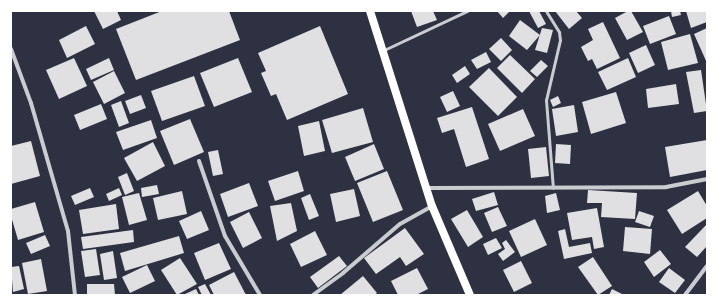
<!DOCTYPE html>
<html>
<head>
<meta charset="utf-8">
<style>
	body { margin:0 }
	#map { position:relative; width:718px; height:306px; overflow:hidden; background:#2d3142; font-family:Karla,sans-serif }
	div>[style] { position:absolute }
	.building>* { inset:0; background:#e0e0e3 }
	.service>* { height:3px; margin:-1.5px; padding:0 1.5px; transform-origin:1.5px; border-radius:1.5px; background:#caccd0 }
	.minor>* { height:4px; margin:-2px; padding:0 2px; transform-origin:2px; border-radius:2px; background:#caccd0 }
	.secondary>* { height:8px; margin:-4px; padding:0 4px; transform-origin:4px; border-radius:4px; background:#fff }
	span { translate:-50% -50%; white-space:nowrap; text-align:center; line-height:1.15; -webkit-text-stroke:3.5px #fff; paint-order:stroke }
	.frame { position:absolute; inset:0; border:12px solid #fff; pointer-events:none }
</style>
</head>
<body>
<div id="map">
	<div class="building">
		<div style="clip-path:polygon(94px 11px,117px 11px,121px 20px,103px 29px)"></div>
		<div style="clip-path:polygon(162px 11px,229px 11px,240px 40px,136px 80px,116px 29px)"></div>
		<div style="clip-path:polygon(411px 11px,433px 11px,437px 20px,417px 27px)"></div>
		<div style="clip-path:polygon(497px 11px,510px 11px,503px 18px)"></div>
		<div style="clip-path:polygon(529px 11px,539px 11px,546px 24px,538px 28px)"></div>
		<div style="clip-path:polygon(555px 11px,576px 11px,582px 18px,569px 29px)"></div>
		<div style="clip-path:polygon(628px 11px,631px 11px,643px 32px,627px 40px,615px 18px)"></div>
		<div style="clip-path:polygon(671px 11px,680px 11px,681px 15px,672px 17px)"></div>
		<div style="clip-path:polygon(686px 11px,707px 11px,707px 22px,691px 28px)"></div>
		<div style="clip-path:polygon(669px 16px,676px 34px,650px 44px,643px 26px)"></div>
		<div style="clip-path:polygon(520px 20px,540px 35px,527px 50px,509px 36px)"></div>
		<div style="clip-path:polygon(603px 22px,620px 58px,597px 69px,592px 59px,588px 61px,581px 47px,593px 40px,588px 29px)"></div>
		<div style="clip-path:polygon(86px 26px,95px 44px,67px 58px,59px 40px)"></div>
		<div style="clip-path:polygon(320px 26px,348px 94px,287px 120px,276px 94px,271px 96px,261px 73px,266px 71px,258px 53px)"></div>
		<div style="clip-path:polygon(542px 28px,553px 30px,547px 53px,535px 50px)"></div>
		<div style="clip-path:polygon(707px 28px,707px 63px,694px 34px)"></div>
		<div style="clip-path:polygon(690px 34px,698px 63px,668px 70px,661px 42px)"></div>
		<div style="clip-path:polygon(501px 38px,512px 50px,501px 61px,489px 49px)"></div>
		<div style="clip-path:polygon(646px 45px,655px 65px,638px 73px,629px 53px)"></div>
		<div style="clip-path:polygon(486px 52px,491px 62px,477px 69px,471px 60px)"></div>
		<div style="clip-path:polygon(510px 55px,535px 79px,522px 93px,497px 68px)"></div>
		<div style="clip-path:polygon(74px 58px,87px 86px,59px 99px,46px 70px)"></div>
		<div style="clip-path:polygon(109px 58px,114px 70px,91px 80px,86px 69px)"></div>
		<div style="clip-path:polygon(238px 58px,252px 92px,214px 107px,200px 73px)"></div>
		<div style="clip-path:polygon(628px 58px,636px 77px,607px 90px,598px 72px)"></div>
		<div style="clip-path:polygon(541px 60px,548px 66px,537px 77px,530px 71px)"></div>
		<div style="clip-path:polygon(465px 66px,470px 74px,457px 83px,452px 75px)"></div>
		<div style="clip-path:polygon(489px 68px,517px 97px,498px 116px,469px 87px)"></div>
		<div style="clip-path:polygon(701px 70px,707px 111px,694px 113px,686px 72px)"></div>
		<div style="clip-path:polygon(114px 71px,125px 93px,104px 104px,93px 82px)"></div>
		<div style="clip-path:polygon(194px 76px,205px 106px,162px 121px,151px 91px)"></div>
		<div style="clip-path:polygon(676px 84px,679px 104px,648px 108px,646px 89px)"></div>
		<div style="clip-path:polygon(453px 91px,460px 106px,447px 112px,440px 97px)"></div>
		<div style="clip-path:polygon(616px 92px,626px 123px,591px 134px,582px 102px)"></div>
		<div style="clip-path:polygon(141px 95px,146px 108px,130px 114px,125px 101px)"></div>
		<div style="clip-path:polygon(558px 96px,561px 103px,553px 107px,550px 100px)"></div>
		<div style="clip-path:polygon(121px 101px,129px 123px,119px 127px,111px 105px)"></div>
		<div style="clip-path:polygon(101px 104px,107px 119px,80px 130px,74px 115px)"></div>
		<div style="clip-path:polygon(574px 105px,578px 132px,556px 136px,552px 109px)"></div>
		<div style="clip-path:polygon(472px 107px,489px 159px,466px 167px,454px 129px,442px 133px,437px 118px)"></div>
		<div style="clip-path:polygon(363px 108px,373px 142px,332px 153px,322px 120px)"></div>
		<div style="clip-path:polygon(523px 109px,535px 136px,500px 151px,488px 124px)"></div>
		<div style="clip-path:polygon(190px 119px,204px 152px,174px 165px,160px 131px)"></div>
		<div style="clip-path:polygon(151px 120px,157px 138px,123px 150px,116px 132px)"></div>
		<div style="clip-path:polygon(319px 121px,325px 151px,304px 156px,298px 126px)"></div>
		<div style="clip-path:polygon(707px 140px,707px 170px,670px 177px,665px 147px)"></div>
		<div style="clip-path:polygon(31px 141px,40px 176px,11px 184px,11px 146px)"></div>
		<div style="clip-path:polygon(153px 142px,165px 166px,137px 181px,124px 158px)"></div>
		<div style="clip-path:polygon(374px 144px,384px 169px,355px 181px,345px 157px)"></div>
		<div style="clip-path:polygon(556px 144px,571px 145px,570px 164px,555px 163px)"></div>
		<div style="clip-path:polygon(546px 147px,549px 176px,531px 178px,528px 149px)"></div>
		<div style="clip-path:polygon(218px 150px,223px 174px,213px 176px,208px 152px)"></div>
		<div style="clip-path:polygon(298px 171px,304px 191px,275px 201px,268px 181px)"></div>
		<div style="clip-path:polygon(387px 171px,403px 210px,373px 222px,357px 183px)"></div>
		<div style="clip-path:polygon(127px 173px,134px 191px,125px 195px,118px 177px)"></div>
		<div style="clip-path:polygon(249px 183px,258px 206px,228px 217px,220px 194px)"></div>
		<div style="clip-path:polygon(157px 185px,159px 194px,142px 197px,141px 188px)"></div>
		<div style="clip-path:polygon(90px 188px,94px 197px,75px 205px,71px 196px)"></div>
		<div style="clip-path:polygon(119px 188px,122px 195px,109px 201px,106px 194px)"></div>
		<div style="clip-path:polygon(354px 189px,360px 216px,336px 222px,330px 194px)"></div>
		<div style="clip-path:polygon(588px 190px,637px 193px,635px 219px,601px 217px,602px 203px,587px 203px)"></div>
		<div style="clip-path:polygon(182px 191px,187px 214px,158px 220px,153px 198px)"></div>
		<div style="clip-path:polygon(698px 191px,707px 206px,707px 218px,682px 234px,667px 210px)"></div>
		<div style="clip-path:polygon(494px 192px,498px 205px,476px 211px,472px 199px)"></div>
		<div style="clip-path:polygon(139px 193px,147px 220px,129px 225px,122px 197px)"></div>
		<div style="clip-path:polygon(556px 193px,560px 210px,547px 213px,545px 196px)"></div>
		<div style="clip-path:polygon(310px 194px,319px 216px,309px 220px,301px 198px)"></div>
		<div style="clip-path:polygon(35px 202px,44px 232px,18px 240px,11px 216px,11px 209px)"></div>
		<div style="clip-path:polygon(291px 203px,297px 231px,277px 241px,270px 206px)"></div>
		<div style="clip-path:polygon(116px 204px,119px 229px,83px 234px,79px 210px)"></div>
		<div style="clip-path:polygon(498px 207px,507px 226px,492px 232px,484px 213px)"></div>
		<div style="clip-path:polygon(597px 208px,604px 247px,594px 249px,592px 237px,572px 240px,567px 213px)"></div>
		<div style="clip-path:polygon(467px 210px,483px 237px,468px 247px,451px 219px)"></div>
		<div style="clip-path:polygon(201px 211px,209px 230px,187px 239px,179px 221px)"></div>
		<div style="clip-path:polygon(639px 211px,654px 216px,650px 227px,635px 222px)"></div>
		<div style="clip-path:polygon(249px 212px,262px 238px,243px 248px,230px 222px)"></div>
		<div style="clip-path:polygon(535px 219px,547px 245px,521px 257px,509px 231px)"></div>
		<div style="clip-path:polygon(707px 224px,707px 246px,697px 257px,685px 247px)"></div>
		<div style="clip-path:polygon(625px 227px,652px 229px,650px 254px,623px 251px)"></div>
		<div style="clip-path:polygon(405px 228px,424px 254px,406px 266px,400px 257px,376px 274px,364px 258px)"></div>
		<div style="clip-path:polygon(565px 229px,569px 247px,590px 243px,592px 253px,564px 259px,558px 231px)"></div>
		<div style="clip-path:polygon(133px 230px,134px 242px,83px 249px,81px 237px)"></div>
		<div style="clip-path:polygon(315px 231px,327px 255px,301px 267px,290px 244px)"></div>
		<div style="clip-path:polygon(45px 235px,50px 246px,31px 254px,26px 243px)"></div>
		<div style="clip-path:polygon(179px 236px,184px 253px,125px 271px,120px 253px)"></div>
		<div style="clip-path:polygon(496px 238px,502px 248px,488px 255px,483px 244px)"></div>
		<div style="clip-path:polygon(506px 240px,515px 252px,503px 261px,498px 254px,505px 249px,502px 243px)"></div>
		<div style="clip-path:polygon(219px 243px,231px 269px,205px 280px,194px 253px)"></div>
		<div style="clip-path:polygon(96px 249px,100px 275px,85px 277px,81px 251px)"></div>
		<div style="clip-path:polygon(660px 250px,671px 264px,654px 277px,644px 262px)"></div>
		<div style="clip-path:polygon(113px 251px,117px 278px,104px 280px,100px 254px)"></div>
		<div style="clip-path:polygon(339px 256px,347px 266px,318px 288px,310px 277px)"></div>
		<div style="clip-path:polygon(593px 257px,612px 286px,598px 295px,578px 267px)"></div>
		<div style="clip-path:polygon(180px 258px,197px 284px,177px 295px,161px 270px)"></div>
		<div style="clip-path:polygon(41px 259px,47px 291px,28px 294px,22px 263px)"></div>
		<div style="clip-path:polygon(521px 261px,532px 283px,514px 292px,503px 270px)"></div>
		<div style="clip-path:polygon(147px 265px,155px 281px,130px 293px,122px 277px)"></div>
		<div style="clip-path:polygon(19px 266px,24px 289px,13px 292px,11px 267px)"></div>
		<div style="clip-path:polygon(417px 268px,428px 289px,416px 295px,398px 295px,391px 281px)"></div>
		<div style="clip-path:polygon(669px 268px,685px 280px,675px 293px,659px 282px)"></div>
		<div style="clip-path:polygon(234px 272px,246px 295px,214px 295px,209px 285px)"></div>
		<div style="clip-path:polygon(363px 276px,377px 293px,374px 295px,340px 295px)"></div>
		<div style="clip-path:polygon(87px 284px,114px 284px,115px 295px,87px 295px)"></div>
		<div style="clip-path:polygon(205px 284px,211px 295px,202px 295px,198px 287px)"></div>
		<div style="clip-path:polygon(196px 289px,199px 295px,183px 295px)"></div>
		<div style="clip-path:polygon(612px 289px,624px 295px,609px 295px)"></div>
	</div>
	<div class="service">
		<div style="left:546px;top:11px;width:25px;rotate:58deg"></div>
		<div style="left:559px;top:32px;width:8px;rotate:83deg"></div>
		<div style="left:560px;top:40px;width:62px;rotate:103.1deg"></div>
		<div style="left:546px;top:100px;width:88px;rotate:85.5deg"></div>
		<div style="left:384px;top:50px;width:92px;rotate:-25.2deg"></div>
	</div>
	<div class="minor">
		<div style="left:11px;top:49px;width:58px;rotate:69.7deg"></div>
		<div style="left:31px;top:103px;width:133px;rotate:73.9deg"></div>
		<div style="left:68px;top:231px;width:64px;rotate:83.8deg"></div>
		<div style="left:199px;top:161px;width:79px;rotate:70.9deg"></div>
		<div style="left:225px;top:236px;width:69px;rotate:59.3deg"></div>
		<div style="left:428px;top:188px;width:238px;rotate:-0.2deg"></div>
		<div style="left:666px;top:187px;width:42px;rotate:-11deg"></div>
		<div style="left:313px;top:295px;width:37px;rotate:-36deg"></div>
		<div style="left:343px;top:273px;width:75px;rotate:-40.7deg"></div>
		<div style="left:400px;top:224px;width:37px;rotate:-29deg"></div>
		<div style="left:685px;top:295px;width:36px;rotate:-53deg"></div>
	</div>
	<div class="secondary">
		<div style="left:370px;top:11px;width:205px;rotate:72.4deg"></div>
		<div style="left:432px;top:206px;width:97px;rotate:66.9deg"></div>
	</div>
	<div class="frame"></div>
</div>
</body>
</html>
